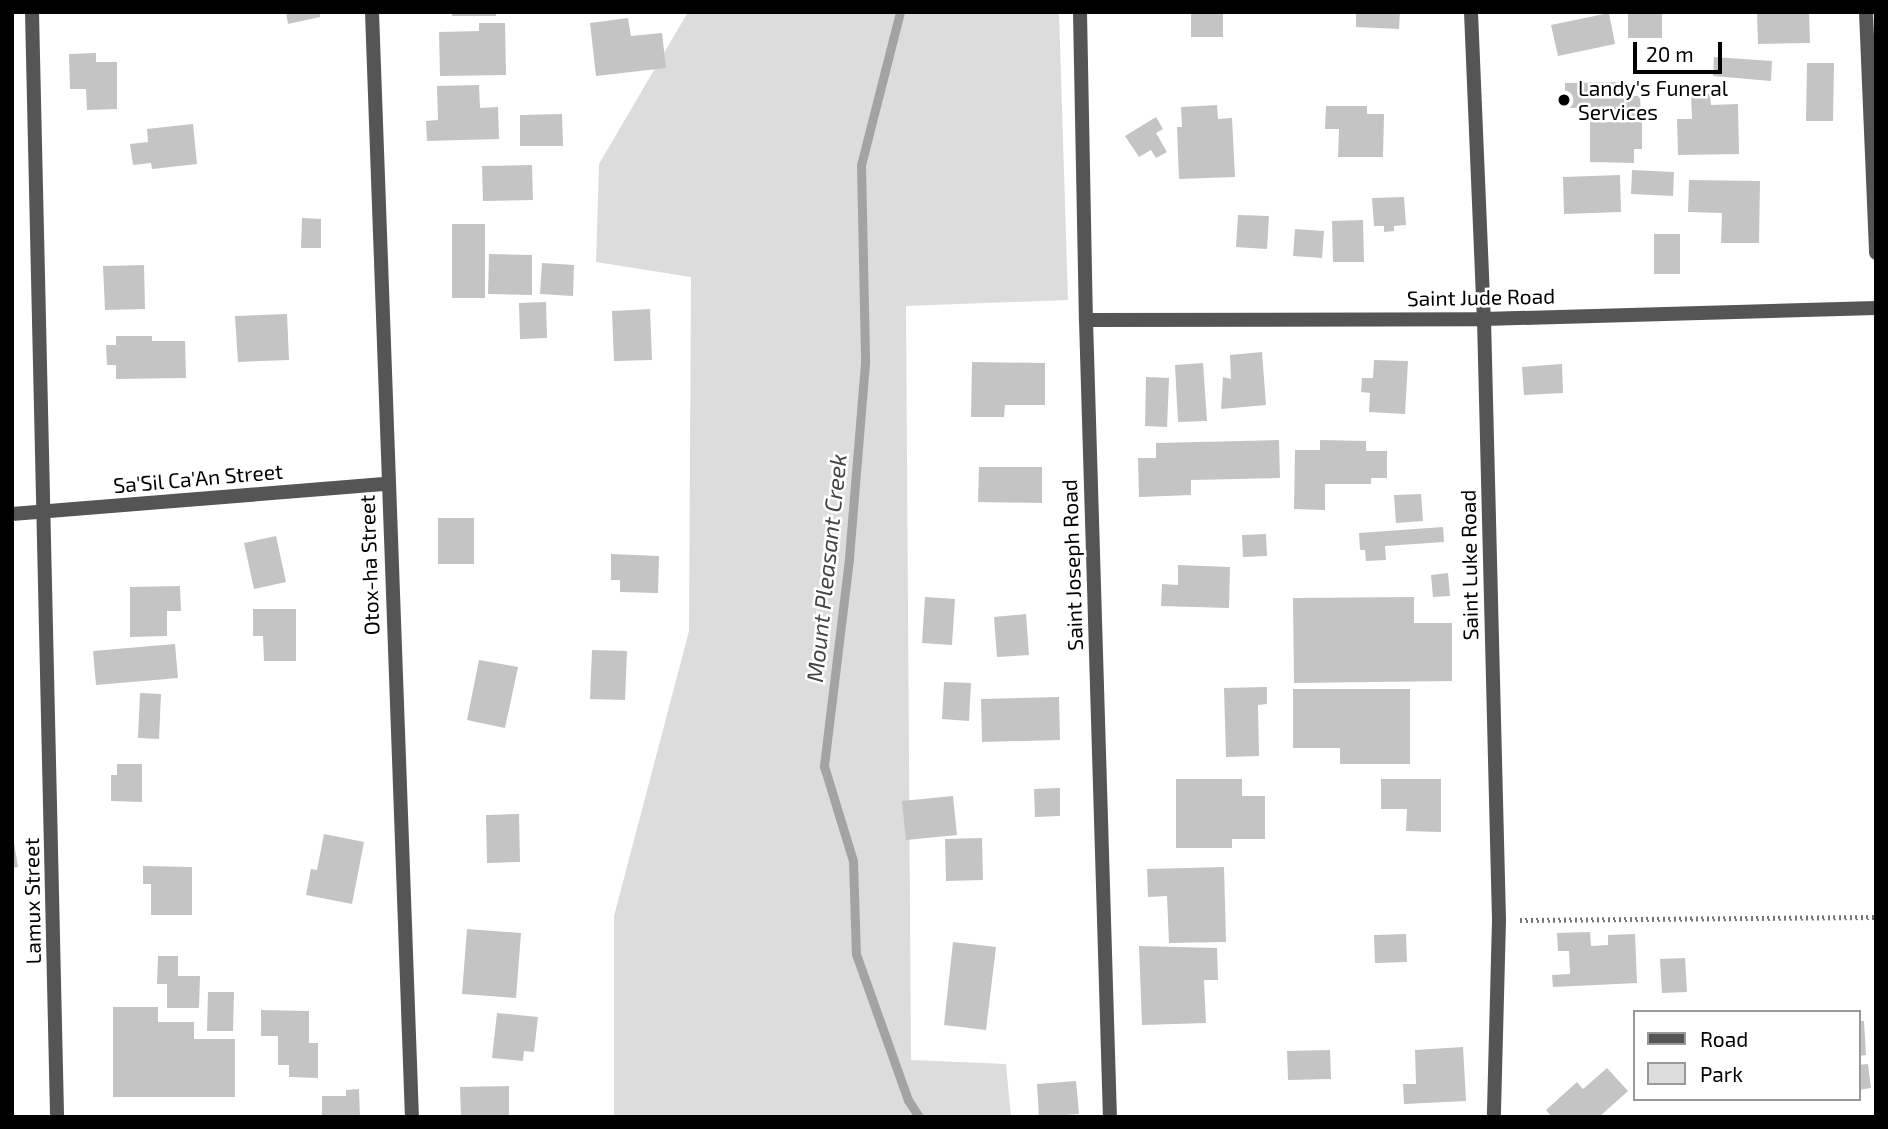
<!DOCTYPE html>
<html>
<head>
<meta charset="utf-8">
<style>
	body { margin:0 }
	#map { position:relative; width:1888px; height:1129px; overflow:hidden; background:#fff; font-family:"Exo 2",sans-serif }
	div>[style] { position:absolute }
	.green>* { inset:0; background:#dcdcdc }
	.stream>* { height:9px; margin:-4.5px; padding:0 4.5px; transform-origin:4.5px; border-radius:4.5px; background:#a3a3a3 }
	.building>* { inset:0; background:#c4c4c4 }
	.path>* { height:4.5px; margin-top:-2.25px; transform-origin:0; background:repeating-linear-gradient(90deg,#777 0 2px,transparent 0 5.5px) }
	.street>* { height:14px; margin:-7px; padding:0 7px; transform-origin:7px; border-radius:7px; background:#555 }
	.dots>* { width:19px; height:19px; translate:-50% -50%; box-sizing:border-box; border:4px solid #fff; border-radius:50% }
	span { translate:-50% -50%; white-space:nowrap; text-align:center; line-height:1.15; -webkit-text-stroke:5px #fff; paint-order:stroke }
	.poi-label { font-size:21px; color:#000 }
	.left { translate:0 -50%; text-align:left }
	.street-label { font-size:21px; color:#000 }
	.water-label { font-size:23px; color:#444; font-style:italic }
	.frame { position:absolute; inset:0; border:14px solid #000; pointer-events:none }
	.legend { position:absolute; left:1633px; top:1010px; width:228px; height:91px; box-sizing:border-box; background:#fff; border:2px solid #999; margin:0; padding:9px 12px; list-style:none; font-size:21px; color:#000 }
	.legend li { display:flex; align-items:center; gap:14px; height:35px }
	.legend b { width:35px; border:2px solid #999 }
	.scale { position:absolute; left:1633px; top:42px; width:89px; height:32px; box-sizing:border-box; border:4px solid #000; border-top:0; padding-left:9px; font-size:21px; line-height:24px; white-space:nowrap; color:#000; -webkit-text-stroke:5px #fff; paint-order:stroke }
</style>
</head>
<body>
<div id="map">
	<div class="green">
		<div style="clip-path:polygon(688px 12px,1059px 12px,1068px 300px,906px 306px,911px 1060px,1006px 1064px,1011px 1117px,614px 1117px,614px 916px,689px 631px,691px 277px,596px 262px,599px 164px)"></div>
	</div>
	<div class="stream">
		<div style="left:900px;top:12px;width:158px;rotate:104.3deg"></div>
		<div style="left:861px;top:165px;width:198px;rotate:88.8deg"></div>
		<div style="left:865px;top:363px;width:197px;rotate:94.7deg"></div>
		<div style="left:849px;top:559px;width:209px;rotate:96.9deg"></div>
		<div style="left:824px;top:766px;width:99px;rotate:73deg"></div>
		<div style="left:853px;top:861px;width:93px;rotate:88.2deg"></div>
		<div style="left:856px;top:954px;width:155px;rotate:70.4deg"></div>
		<div style="left:908px;top:1100px;width:20px;rotate:57deg"></div>
	</div>
	<div class="building">
		<div style="clip-path:polygon(286px 12px,320px 12px,320px 17px,288px 24px)"></div>
		<div style="clip-path:polygon(452px 12px,496px 12px,496px 16px,452px 16px)"></div>
		<div style="clip-path:polygon(1191px 12px,1223px 12px,1223px 37px,1191px 37px)"></div>
		<div style="clip-path:polygon(1356px 12px,1400px 12px,1399px 29px,1356px 27px)"></div>
		<div style="clip-path:polygon(1628px 12px,1662px 12px,1662px 38px,1628px 38px)"></div>
		<div style="clip-path:polygon(1757px 12px,1809px 12px,1810px 43px,1758px 44px)"></div>
		<div style="clip-path:polygon(1609px 13px,1615px 44px,1558px 56px,1551px 25px)"></div>
		<div style="clip-path:polygon(628px 18px,631px 36px,662px 33px,666px 68px,596px 76px,590px 23px)"></div>
		<div style="clip-path:polygon(479px 23px,505px 23px,506px 75px,440px 76px,439px 32px,479px 31px)"></div>
		<div style="clip-path:polygon(96px 53px,96px 62px,117px 62px,117px 109px,87px 110px,86px 89px,70px 89px,69px 54px)"></div>
		<div style="clip-path:polygon(1714px 57px,1772px 61px,1771px 81px,1713px 76px)"></div>
		<div style="clip-path:polygon(1807px 63px,1834px 63px,1833px 121px,1806px 121px)"></div>
		<div style="clip-path:polygon(1626px 82px,1627px 96px,1640px 96px,1641px 116px,1612px 117px,1611px 107px,1565px 108px,1565px 83px)"></div>
		<div style="clip-path:polygon(479px 85px,480px 108px,498px 107px,499px 139px,427px 141px,426px 121px,438px 120px,437px 86px)"></div>
		<div style="clip-path:polygon(1691px 94px,1710px 94px,1711px 105px,1738px 104px,1739px 154px,1678px 155px,1677px 119px,1692px 119px)"></div>
		<div style="clip-path:polygon(1217px 105px,1218px 119px,1232px 118px,1235px 177px,1179px 179px,1177px 127px,1182px 127px,1181px 107px)"></div>
		<div style="clip-path:polygon(1326px 106px,1367px 106px,1367px 114px,1384px 114px,1383px 157px,1338px 157px,1339px 129px,1325px 129px)"></div>
		<div style="clip-path:polygon(562px 114px,563px 146px,520px 146px,520px 115px)"></div>
		<div style="clip-path:polygon(1156px 117px,1163px 129px,1156px 133px,1167px 152px,1156px 158px,1151px 150px,1139px 157px,1125px 136px)"></div>
		<div style="clip-path:polygon(1590px 122px,1642px 122px,1642px 149px,1634px 149px,1634px 163px,1590px 162px)"></div>
		<div style="clip-path:polygon(193px 124px,197px 164px,152px 169px,151px 163px,133px 165px,130px 144px,148px 142px,147px 129px)"></div>
		<div style="clip-path:polygon(532px 165px,533px 200px,483px 201px,482px 166px)"></div>
		<div style="clip-path:polygon(1632px 170px,1674px 172px,1673px 196px,1631px 194px)"></div>
		<div style="clip-path:polygon(1620px 175px,1621px 212px,1564px 214px,1563px 177px)"></div>
		<div style="clip-path:polygon(1689px 180px,1760px 181px,1759px 243px,1721px 243px,1722px 213px,1688px 212px)"></div>
		<div style="clip-path:polygon(1404px 197px,1406px 225px,1394px 226px,1394px 231px,1384px 232px,1384px 226px,1374px 226px,1372px 198px)"></div>
		<div style="clip-path:polygon(1238px 215px,1269px 216px,1267px 249px,1236px 247px)"></div>
		<div style="clip-path:polygon(302px 218px,321px 219px,321px 248px,301px 248px)"></div>
		<div style="clip-path:polygon(1363px 220px,1364px 262px,1333px 262px,1332px 221px)"></div>
		<div style="clip-path:polygon(452px 224px,485px 224px,485px 298px,452px 298px)"></div>
		<div style="clip-path:polygon(1295px 229px,1324px 231px,1322px 258px,1293px 256px)"></div>
		<div style="clip-path:polygon(1654px 234px,1680px 234px,1680px 274px,1654px 274px)"></div>
		<div style="clip-path:polygon(489px 254px,532px 255px,532px 295px,488px 294px)"></div>
		<div style="clip-path:polygon(542px 263px,574px 265px,573px 296px,540px 294px)"></div>
		<div style="clip-path:polygon(144px 265px,145px 309px,105px 310px,103px 266px)"></div>
		<div style="clip-path:polygon(546px 302px,547px 338px,520px 339px,519px 303px)"></div>
		<div style="clip-path:polygon(650px 309px,652px 360px,614px 361px,612px 311px)"></div>
		<div style="clip-path:polygon(287px 314px,289px 360px,238px 362px,235px 316px)"></div>
		<div style="clip-path:polygon(116px 336px,152px 336px,152px 341px,185px 341px,186px 378px,116px 379px,116px 365px,107px 365px,106px 345px,116px 345px)"></div>
		<div style="clip-path:polygon(1262px 352px,1266px 405px,1221px 409px,1223px 377px,1231px 379px,1230px 355px)"></div>
		<div style="clip-path:polygon(1374px 360px,1408px 361px,1405px 414px,1369px 412px,1370px 393px,1361px 392px,1362px 378px,1373px 378px)"></div>
		<div style="clip-path:polygon(972px 362px,1045px 363px,1045px 405px,1005px 405px,1004px 417px,971px 417px)"></div>
		<div style="clip-path:polygon(1203px 363px,1207px 421px,1178px 422px,1175px 365px)"></div>
		<div style="clip-path:polygon(1562px 364px,1563px 393px,1524px 395px,1522px 367px)"></div>
		<div style="clip-path:polygon(1146px 377px,1169px 378px,1167px 427px,1145px 426px)"></div>
		<div style="clip-path:polygon(1279px 440px,1280px 478px,1191px 480px,1191px 495px,1139px 497px,1138px 458px,1156px 458px,1156px 443px)"></div>
		<div style="clip-path:polygon(1320px 440px,1366px 441px,1366px 451px,1387px 451px,1387px 478px,1371px 478px,1371px 484px,1325px 484px,1325px 510px,1294px 509px,1295px 450px,1320px 450px)"></div>
		<div style="clip-path:polygon(979px 467px,1042px 467px,1042px 503px,978px 502px)"></div>
		<div style="clip-path:polygon(1421px 494px,1423px 521px,1396px 523px,1394px 495px)"></div>
		<div style="clip-path:polygon(438px 518px,474px 518px,474px 564px,438px 564px)"></div>
		<div style="clip-path:polygon(1443px 527px,1444px 542px,1385px 546px,1386px 560px,1366px 561px,1365px 550px,1360px 550px,1359px 533px)"></div>
		<div style="clip-path:polygon(1266px 534px,1267px 556px,1243px 557px,1242px 535px)"></div>
		<div style="clip-path:polygon(276px 536px,286px 582px,254px 589px,244px 543px)"></div>
		<div style="clip-path:polygon(611px 554px,659px 556px,658px 593px,620px 592px,620px 580px,611px 580px)"></div>
		<div style="clip-path:polygon(1178px 565px,1230px 567px,1229px 608px,1161px 606px,1162px 584px,1178px 585px)"></div>
		<div style="clip-path:polygon(1448px 573px,1450px 596px,1433px 597px,1431px 575px)"></div>
		<div style="clip-path:polygon(180px 586px,181px 611px,167px 611px,167px 636px,130px 637px,130px 587px)"></div>
		<div style="clip-path:polygon(925px 597px,955px 599px,952px 645px,922px 643px)"></div>
		<div style="clip-path:polygon(1414px 597px,1414px 623px,1452px 623px,1452px 681px,1294px 683px,1293px 598px)"></div>
		<div style="clip-path:polygon(253px 609px,296px 609px,296px 661px,264px 661px,263px 636px,253px 636px)"></div>
		<div style="clip-path:polygon(1026px 614px,1029px 655px,997px 657px,994px 617px)"></div>
		<div style="clip-path:polygon(175px 644px,178px 678px,96px 685px,93px 651px)"></div>
		<div style="clip-path:polygon(592px 650px,627px 651px,625px 700px,590px 699px)"></div>
		<div style="clip-path:polygon(479px 660px,518px 667px,505px 728px,467px 720px)"></div>
		<div style="clip-path:polygon(944px 682px,971px 683px,969px 721px,942px 719px)"></div>
		<div style="clip-path:polygon(1267px 687px,1267px 704px,1258px 705px,1259px 756px,1226px 757px,1224px 688px)"></div>
		<div style="clip-path:polygon(1293px 689px,1410px 689px,1410px 764px,1340px 764px,1340px 748px,1293px 748px)"></div>
		<div style="clip-path:polygon(140px 693px,161px 694px,159px 739px,138px 738px)"></div>
		<div style="clip-path:polygon(1059px 697px,1060px 740px,982px 742px,981px 699px)"></div>
		<div style="clip-path:polygon(117px 764px,142px 764px,142px 802px,111px 801px,111px 775px,117px 775px)"></div>
		<div style="clip-path:polygon(1176px 779px,1242px 779px,1242px 796px,1265px 796px,1265px 839px,1232px 839px,1232px 848px,1176px 848px)"></div>
		<div style="clip-path:polygon(1381px 779px,1441px 779px,1441px 832px,1406px 831px,1407px 809px,1381px 809px)"></div>
		<div style="clip-path:polygon(1060px 788px,1060px 816px,1035px 817px,1034px 789px)"></div>
		<div style="clip-path:polygon(953px 796px,957px 835px,906px 840px,902px 801px)"></div>
		<div style="clip-path:polygon(519px 814px,520px 862px,487px 863px,486px 815px)"></div>
		<div style="clip-path:polygon(12px 830px,18px 867px,12px 868px)"></div>
		<div style="clip-path:polygon(324px 834px,364px 842px,352px 904px,306px 895px,311px 869px,317px 870px)"></div>
		<div style="clip-path:polygon(982px 838px,983px 880px,946px 881px,945px 839px)"></div>
		<div style="clip-path:polygon(143px 866px,192px 867px,192px 915px,151px 915px,151px 884px,143px 884px)"></div>
		<div style="clip-path:polygon(1224px 867px,1226px 942px,1169px 943px,1167px 896px,1148px 897px,1147px 869px)"></div>
		<div style="clip-path:polygon(467px 929px,521px 933px,516px 998px,462px 994px)"></div>
		<div style="clip-path:polygon(1590px 932px,1591px 946px,1608px 945px,1608px 935px,1635px 934px,1637px 983px,1553px 987px,1552px 975px,1570px 974px,1569px 951px,1558px 951px,1557px 933px)"></div>
		<div style="clip-path:polygon(1406px 934px,1407px 962px,1375px 963px,1374px 935px)"></div>
		<div style="clip-path:polygon(953px 942px,996px 947px,986px 1030px,944px 1025px)"></div>
		<div style="clip-path:polygon(1139px 946px,1217px 948px,1218px 980px,1204px 980px,1206px 1023px,1142px 1025px)"></div>
		<div style="clip-path:polygon(158px 956px,178px 956px,178px 976px,200px 976px,199px 1008px,167px 1008px,167px 984px,157px 984px)"></div>
		<div style="clip-path:polygon(1685px 958px,1687px 992px,1662px 993px,1660px 959px)"></div>
		<div style="clip-path:polygon(208px 992px,234px 992px,233px 1031px,207px 1031px)"></div>
		<div style="clip-path:polygon(113px 1007px,158px 1007px,158px 1022px,194px 1022px,194px 1039px,235px 1039px,235px 1097px,113px 1097px)"></div>
		<div style="clip-path:polygon(261px 1010px,309px 1011px,309px 1043px,318px 1043px,318px 1078px,289px 1077px,289px 1065px,278px 1065px,278px 1036px,261px 1036px)"></div>
		<div style="clip-path:polygon(497px 1013px,538px 1017px,534px 1052px,524px 1051px,523px 1061px,492px 1058px)"></div>
		<div style="clip-path:polygon(1858px 1021px,1864px 1021px,1866px 1055px,1858px 1056px)"></div>
		<div style="clip-path:polygon(1463px 1047px,1466px 1101px,1404px 1104px,1403px 1084px,1416px 1084px,1415px 1050px)"></div>
		<div style="clip-path:polygon(1330px 1050px,1331px 1079px,1288px 1080px,1287px 1051px)"></div>
		<div style="clip-path:polygon(1868px 1064px,1871px 1088px,1858px 1090px,1858px 1065px)"></div>
		<div style="clip-path:polygon(1607px 1068px,1628px 1091px,1599px 1117px,1552px 1117px,1546px 1110px,1577px 1082px,1583px 1089px)"></div>
		<div style="clip-path:polygon(1076px 1081px,1079px 1114px,1039px 1117px,1037px 1084px)"></div>
		<div style="clip-path:polygon(509px 1086px,509px 1117px,461px 1117px,460px 1087px)"></div>
		<div style="clip-path:polygon(359px 1089px,360px 1117px,322px 1117px,322px 1096px,346px 1096px,346px 1090px)"></div>
	</div>
	<div class="path">
		<div style="left:1520px;top:920px;width:356px;rotate:-0.5deg"></div>
	</div>
	<div class="street">
		<div style="left:32px;top:12px;width:1105px;rotate:88.7deg"></div>
		<div style="left:372px;top:12px;width:1106px;rotate:87.93deg"></div>
		<div style="left:1080px;top:12px;width:308px;rotate:88.9deg"></div>
		<div style="left:1086px;top:320px;width:797px;rotate:88.28deg"></div>
		<div style="left:1471px;top:12px;width:307px;rotate:87.6deg"></div>
		<div style="left:1484px;top:319px;width:601px;rotate:88.57deg"></div>
		<div style="left:1499px;top:920px;width:197px;rotate:91.5deg"></div>
		<div style="left:1866px;top:12px;width:241px;rotate:87.6deg"></div>
		<div style="left:1086px;top:320px;width:398px;rotate:-0.1deg"></div>
		<div style="left:1484px;top:319px;width:392px;rotate:-1.6deg"></div>
		<div style="left:12px;top:514px;width:376px;rotate:-4.6deg"></div>
	</div>
	<div class="dots">
		<div style="left:1564px;top:100px;background:#000"></div>
	</div>
	<div class="poi-label">
		<span class="left" style="left:1578px;top:100px">Landy's Funeral<br>Services</span>
	</div>
	<div class="street-label">
		<span style="left:1481px;top:297px;rotate:-1deg">Saint Jude Road</span>
		<span style="left:198px;top:478px;rotate:-5deg">Sa'Sil Ca'An Street</span>
		<span style="left:369px;top:565px;rotate:-92deg">Otox-ha Street</span>
		<span style="left:1072px;top:565px;rotate:-92deg">Saint Joseph Road</span>
		<span style="left:1469px;top:565px;rotate:-91deg">Saint Luke Road</span>
		<span style="left:32px;top:901px;rotate:-91deg">Lamux Street</span>
	</div>
	<div class="water-label">
		<span style="left:826px;top:568px;rotate:-84deg">Mount Pleasant Creek</span>
	</div>
	<div class="frame"></div>
	<ul class="legend">
	<li><b style="height:9px;background:#555"></b>Road</li>
	<li><b style="height:19px;background:#dcdcdc"></b>Park</li>
	</ul>
	<div class="scale">20 m</div>
</div>
</body>
</html>
